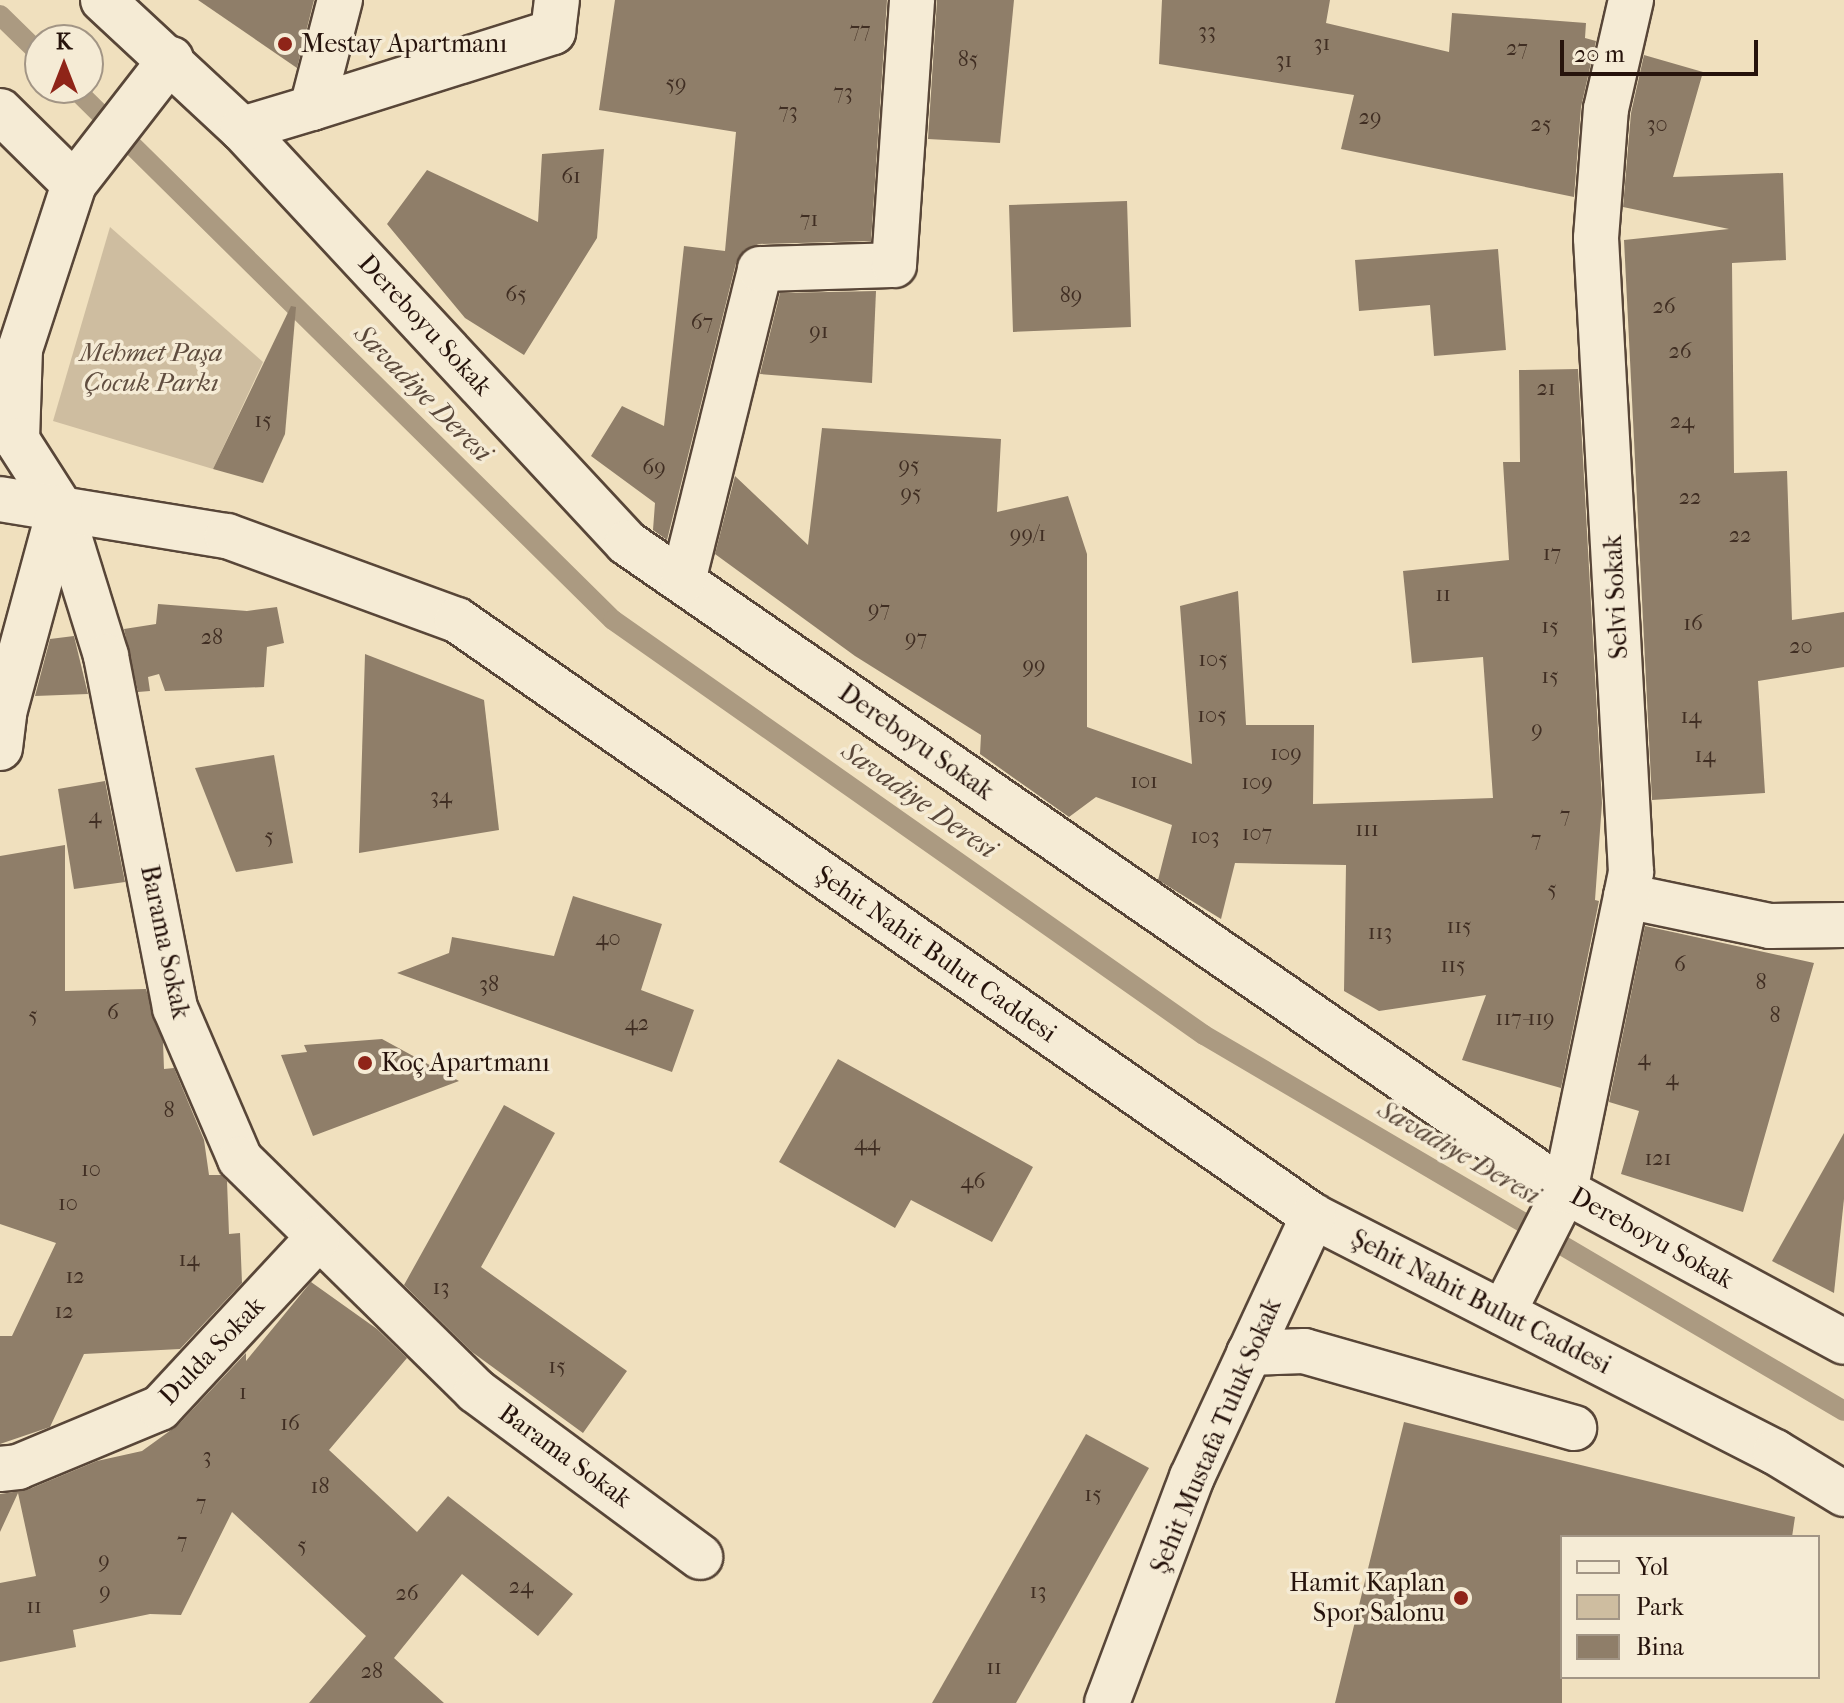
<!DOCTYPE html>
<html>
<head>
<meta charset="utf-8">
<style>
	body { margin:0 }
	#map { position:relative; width:1844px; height:1703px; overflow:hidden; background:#f0e0be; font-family:"IM FELL French Canon",serif }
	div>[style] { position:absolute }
	.green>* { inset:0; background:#cebda0 }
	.stream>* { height:20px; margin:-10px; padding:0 10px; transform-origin:10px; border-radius:10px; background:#ab9a81 }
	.building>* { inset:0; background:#8f7e69 }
	.roads { filter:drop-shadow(2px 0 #584638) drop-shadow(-2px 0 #584638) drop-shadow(0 2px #584638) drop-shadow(0 -2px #584638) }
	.minor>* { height:44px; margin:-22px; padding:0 22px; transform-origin:22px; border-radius:22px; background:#f5ebd5 }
	.dots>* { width:22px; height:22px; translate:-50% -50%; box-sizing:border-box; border:4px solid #f5ebd5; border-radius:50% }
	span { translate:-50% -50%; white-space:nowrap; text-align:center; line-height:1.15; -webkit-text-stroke:7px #f5ebd5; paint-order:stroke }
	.number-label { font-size:22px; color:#402e23 }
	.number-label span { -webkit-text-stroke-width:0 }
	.poi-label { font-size:26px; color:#26130c }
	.left { translate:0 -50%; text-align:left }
	.right { translate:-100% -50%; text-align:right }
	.street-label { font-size:26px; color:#26130c }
	.park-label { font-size:26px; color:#614e40; font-style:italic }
	.water-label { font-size:28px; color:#5b493b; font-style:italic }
	.legend { position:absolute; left:1560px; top:1535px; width:260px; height:144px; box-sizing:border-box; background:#f5ebd5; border:2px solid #a29585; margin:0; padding:10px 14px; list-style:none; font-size:24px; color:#26130c }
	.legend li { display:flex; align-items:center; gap:16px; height:40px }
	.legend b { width:40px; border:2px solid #a29585 }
	.north { position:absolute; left:24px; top:24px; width:80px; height:80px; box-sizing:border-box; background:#f5ebd5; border:2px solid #a29585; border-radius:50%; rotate:0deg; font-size:22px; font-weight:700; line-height:32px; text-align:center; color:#26130c }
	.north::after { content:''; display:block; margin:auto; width:28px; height:36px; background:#8f2418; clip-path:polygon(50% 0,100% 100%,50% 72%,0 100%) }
	.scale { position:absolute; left:1560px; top:40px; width:198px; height:36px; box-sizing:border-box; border:4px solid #26130c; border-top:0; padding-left:10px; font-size:24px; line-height:28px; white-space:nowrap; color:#26130c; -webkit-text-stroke:6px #f5ebd5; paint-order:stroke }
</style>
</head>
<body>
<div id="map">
	<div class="green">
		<div style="clip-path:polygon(110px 227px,263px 362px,213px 469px,53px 421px)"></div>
	</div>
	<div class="stream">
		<div style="left:0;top:15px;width:56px;rotate:44.3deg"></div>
		<div style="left:74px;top:88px;width:757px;rotate:44.63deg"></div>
		<div style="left:613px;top:620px;width:722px;rotate:35.08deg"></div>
		<div style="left:1204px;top:1035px;width:742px;rotate:30.43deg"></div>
	</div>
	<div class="building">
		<div style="clip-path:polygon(198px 0,314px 0,297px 68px)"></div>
		<div style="clip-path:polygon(615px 0,887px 0,871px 241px,759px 244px,744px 250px,736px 263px,667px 540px,653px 530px,655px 503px,591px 456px,622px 406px,664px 426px,684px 246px,725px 251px,736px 132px,599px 110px)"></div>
		<div style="clip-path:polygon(937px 0,1014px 0,1000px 143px,928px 139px)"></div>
		<div style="clip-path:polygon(1162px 0,1330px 0,1326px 23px,1449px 52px,1452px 13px,1586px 23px,1585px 38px,1596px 41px,1581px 107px,1574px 197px,1341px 149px,1354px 95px,1159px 64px)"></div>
		<div style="clip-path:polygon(1644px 55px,1703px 72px,1673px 177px,1783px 173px,1786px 260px,1732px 263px,1734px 473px,1787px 471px,1792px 620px,1844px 612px,1844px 667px,1758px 681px,1765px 793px,1652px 800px,1624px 240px,1729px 229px,1623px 207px,1631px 113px)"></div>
		<div style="clip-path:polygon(604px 149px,597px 238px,524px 355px,465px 318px,387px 224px,427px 170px,538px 222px,542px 154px)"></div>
		<div style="clip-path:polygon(1127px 201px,1131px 327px,1013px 332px,1009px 205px)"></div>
		<div style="clip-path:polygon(1498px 249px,1506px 350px,1434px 356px,1430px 305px,1359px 311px,1355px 260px)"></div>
		<div style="clip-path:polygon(876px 291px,872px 383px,760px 374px,780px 293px)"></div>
		<div style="clip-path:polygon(291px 306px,296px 307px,285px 434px,263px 483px,213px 469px)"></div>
		<div style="clip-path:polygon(1578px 369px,1602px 803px,1595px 900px,1599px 901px,1561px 1088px,1462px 1060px,1486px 995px,1379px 1011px,1344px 991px,1346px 865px,1235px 863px,1221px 919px,1158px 880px,1172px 825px,1096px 797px,1069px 817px,980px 754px,981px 735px,855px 656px,715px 554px,735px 476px,808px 545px,822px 428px,1001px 439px,997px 512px,1068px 496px,1087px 554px,1087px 727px,1192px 764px,1180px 606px,1238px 591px,1246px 725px,1314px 725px,1313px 804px,1493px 798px,1483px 657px,1412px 663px,1403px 571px,1509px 560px,1503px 462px,1520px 462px,1519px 370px)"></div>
		<div style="clip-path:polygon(158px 604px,247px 611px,277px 607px,284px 643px,267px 647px,264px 687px,165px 691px,159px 674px,148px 677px,150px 691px,138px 692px,124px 629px,156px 624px)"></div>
		<div style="clip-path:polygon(74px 636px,88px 694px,35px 696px,50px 639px)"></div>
		<div style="clip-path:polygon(365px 654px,484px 700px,499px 830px,359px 853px)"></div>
		<div style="clip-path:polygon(274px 755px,293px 863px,236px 872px,195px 768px)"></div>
		<div style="clip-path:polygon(105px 781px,125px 882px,74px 889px,58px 789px)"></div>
		<div style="clip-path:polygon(65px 845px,65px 991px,146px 989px,163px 1042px,164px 1069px,174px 1068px,204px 1140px,209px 1175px,221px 1175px,227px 1181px,229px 1234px,240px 1233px,242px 1283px,180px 1349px,84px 1354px,50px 1427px,0 1444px,0 1336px,12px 1336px,56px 1243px,0 1224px,0 856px)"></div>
		<div style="clip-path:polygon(573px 896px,662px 924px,641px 990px,694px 1010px,672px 1072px,397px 973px,449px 953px,452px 937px,554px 956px)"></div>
		<div style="clip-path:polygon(1645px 926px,1814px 963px,1743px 1212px,1621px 1174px,1639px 1111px,1609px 1102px)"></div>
		<div style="clip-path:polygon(382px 1039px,459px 1081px,313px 1136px,281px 1055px,307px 1052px,304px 1045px)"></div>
		<div style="clip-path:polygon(838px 1059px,1033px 1167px,992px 1242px,911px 1200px,895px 1228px,779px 1162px)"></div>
		<div style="clip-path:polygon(504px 1105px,555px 1133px,481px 1267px,627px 1371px,583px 1433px,472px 1352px,404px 1285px)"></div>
		<div style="clip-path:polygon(1844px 1133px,1844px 1199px,1834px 1293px,1772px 1261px)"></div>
		<div style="clip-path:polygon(311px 1282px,377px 1329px,407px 1358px,329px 1450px,417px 1532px,448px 1496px,573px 1594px,538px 1636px,462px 1574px,394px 1658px,444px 1703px,309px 1703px,366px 1636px,232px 1512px,181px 1615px,150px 1614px,73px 1630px,76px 1647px,0 1662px,0 1583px,36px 1576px,18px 1493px,0 1532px,0 1494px,27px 1490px,97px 1461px,142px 1451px,178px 1425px,246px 1353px,246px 1361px)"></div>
		<div style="clip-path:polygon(1404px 1422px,1795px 1517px,1792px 1537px,1562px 1537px,1562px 1703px,1335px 1703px)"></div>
		<div style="clip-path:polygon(1086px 1434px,1149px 1468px,1065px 1617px,1016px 1703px,932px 1703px)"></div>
	</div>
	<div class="roads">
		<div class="minor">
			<div style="left:103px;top:0;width:190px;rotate:42.9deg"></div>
			<div style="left:242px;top:129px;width:565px;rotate:47.08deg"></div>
			<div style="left:627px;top:543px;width:1140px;rotate:34.64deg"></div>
			<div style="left:1565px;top:1191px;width:317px;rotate:28.4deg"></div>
			<div style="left:171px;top:59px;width:158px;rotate:127.8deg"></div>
			<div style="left:74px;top:184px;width:174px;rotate:108.1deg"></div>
			<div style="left:20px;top:349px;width:91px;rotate:91.9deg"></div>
			<div style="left:17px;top:440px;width:80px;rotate:57.3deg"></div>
			<div style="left:60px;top:507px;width:156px;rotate:72.8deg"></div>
			<div style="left:106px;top:656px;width:359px;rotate:78.9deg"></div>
			<div style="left:175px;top:1008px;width:164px;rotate:66.7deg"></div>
			<div style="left:240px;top:1159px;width:331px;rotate:44.5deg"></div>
			<div style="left:476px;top:1391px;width:279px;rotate:36.5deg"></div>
			<div style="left:312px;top:108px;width:253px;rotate:-17.5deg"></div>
			<div style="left:553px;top:32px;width:32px;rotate:-83deg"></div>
			<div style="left:0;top:111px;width:104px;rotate:44.6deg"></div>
			<div style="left:242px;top:129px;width:73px;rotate:-16.7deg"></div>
			<div style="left:312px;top:108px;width:112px;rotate:-75.5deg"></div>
			<div style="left:0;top:499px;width:230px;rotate:9.3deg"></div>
			<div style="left:227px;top:536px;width:245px;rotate:20.1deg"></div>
			<div style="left:457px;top:620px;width:1043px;rotate:34.85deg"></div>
			<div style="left:1313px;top:1216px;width:519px;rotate:27.06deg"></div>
			<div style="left:1775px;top:1452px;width:81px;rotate:31.3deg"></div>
			<div style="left:683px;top:581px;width:321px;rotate:-76.1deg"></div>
			<div style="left:760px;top:269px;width:134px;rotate:-1.7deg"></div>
			<div style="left:894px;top:265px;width:266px;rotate:-86.1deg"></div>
			<div style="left:0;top:748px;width:35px;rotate:-83deg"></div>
			<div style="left:4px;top:713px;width:213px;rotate:-74.8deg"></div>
			<div style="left:1626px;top:896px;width:147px;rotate:11.8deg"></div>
			<div style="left:1770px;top:926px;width:74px;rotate:-0.8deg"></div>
			<div style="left:1503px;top:1313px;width:137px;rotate:-63.1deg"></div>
			<div style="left:1565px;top:1191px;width:326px;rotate:-78.3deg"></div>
			<div style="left:1631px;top:872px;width:635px;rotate:-93.16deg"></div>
			<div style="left:1596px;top:238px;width:129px;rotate:-85.6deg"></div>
			<div style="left:1606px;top:109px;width:112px;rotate:-77.1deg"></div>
			<div style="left:1249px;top:1353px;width:55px;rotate:-2.1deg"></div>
			<div style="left:1304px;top:1351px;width:281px;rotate:15.9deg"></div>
			<div style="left:0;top:1469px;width:18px;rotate:-6deg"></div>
			<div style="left:18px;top:1467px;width:154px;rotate:-22.6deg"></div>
			<div style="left:160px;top:1408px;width:231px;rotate:-47.1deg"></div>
			<div style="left:1107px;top:1703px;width:241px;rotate:-69.4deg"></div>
			<div style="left:1192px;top:1477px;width:288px;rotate:-65.1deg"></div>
		</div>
	</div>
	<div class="dots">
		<div style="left:285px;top:44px;background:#8f2418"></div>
		<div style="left:365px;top:1063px;background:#8f2418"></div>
		<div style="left:1461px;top:1598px;background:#8f2418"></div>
	</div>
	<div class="number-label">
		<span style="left:860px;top:31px">77</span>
		<span style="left:1207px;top:32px">33</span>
		<span style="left:1322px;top:44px">31</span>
		<span style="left:1517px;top:49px">27</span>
		<span style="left:968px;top:60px">85</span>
		<span style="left:1284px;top:61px">31</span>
		<span style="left:676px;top:84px">59</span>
		<span style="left:843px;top:93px">73</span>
		<span style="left:788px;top:112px">73</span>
		<span style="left:1370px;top:118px">29</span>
		<span style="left:1541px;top:125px">25</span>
		<span style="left:1657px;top:125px">30</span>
		<span style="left:571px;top:177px">61</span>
		<span style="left:809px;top:220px">71</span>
		<span style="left:516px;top:295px">65</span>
		<span style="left:1071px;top:296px">89</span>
		<span style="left:1664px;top:307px">26</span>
		<span style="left:702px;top:323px">67</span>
		<span style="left:819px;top:332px">91</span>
		<span style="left:1680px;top:352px">26</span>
		<span style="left:1546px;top:389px">21</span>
		<span style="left:263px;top:421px">15</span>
		<span style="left:1682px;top:422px">24</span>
		<span style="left:909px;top:466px">95</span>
		<span style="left:654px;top:468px">69</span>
		<span style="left:911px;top:494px">95</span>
		<span style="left:1690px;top:498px">22</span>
		<span style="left:1028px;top:535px">99/1</span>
		<span style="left:1740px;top:536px">22</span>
		<span style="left:1552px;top:554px">17</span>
		<span style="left:1443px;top:595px">11</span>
		<span style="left:879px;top:610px">97</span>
		<span style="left:1693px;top:624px">16</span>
		<span style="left:1550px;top:627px">15</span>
		<span style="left:212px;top:638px">28</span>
		<span style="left:916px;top:639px">97</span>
		<span style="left:1801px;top:647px">20</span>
		<span style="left:1213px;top:660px">105</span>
		<span style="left:1034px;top:666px">99</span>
		<span style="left:1550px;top:677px">15</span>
		<span style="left:1212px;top:716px">105</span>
		<span style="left:1691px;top:717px">14</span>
		<span style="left:1537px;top:730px">9</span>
		<span style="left:1286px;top:754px">109</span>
		<span style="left:1705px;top:756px">14</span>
		<span style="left:1144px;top:782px">101</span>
		<span style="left:1257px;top:783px">109</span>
		<span style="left:441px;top:797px">34</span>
		<span style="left:1565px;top:816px">7</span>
		<span style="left:95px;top:817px">4</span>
		<span style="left:1367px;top:830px">111</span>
		<span style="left:1257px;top:834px">107</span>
		<span style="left:269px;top:837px">5</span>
		<span style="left:1205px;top:837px">103</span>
		<span style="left:1536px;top:840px">7</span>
		<span style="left:1552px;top:890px">5</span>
		<span style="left:1459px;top:927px">115</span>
		<span style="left:1380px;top:933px">113</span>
		<span style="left:608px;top:939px">40</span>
		<span style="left:1680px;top:965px">6</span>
		<span style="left:1453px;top:966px">115</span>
		<span style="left:1761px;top:983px">8</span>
		<span style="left:489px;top:985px">38</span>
		<span style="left:113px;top:1013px">6</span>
		<span style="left:33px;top:1016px">5</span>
		<span style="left:1775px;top:1016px">8</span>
		<span style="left:1525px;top:1019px">117-119</span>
		<span style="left:637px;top:1024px">42</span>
		<span style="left:1644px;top:1059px">4</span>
		<span style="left:1672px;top:1079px">4</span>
		<span style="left:169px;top:1111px">8</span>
		<span style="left:867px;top:1144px">44</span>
		<span style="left:1658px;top:1159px">121</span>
		<span style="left:91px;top:1170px">10</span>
		<span style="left:973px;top:1182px">46</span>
		<span style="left:68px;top:1204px">10</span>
		<span style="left:189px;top:1260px">14</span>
		<span style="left:75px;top:1277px">12</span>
		<span style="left:441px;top:1288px">13</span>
		<span style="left:64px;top:1312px">12</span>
		<span style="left:557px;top:1367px">15</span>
		<span style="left:243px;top:1393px">1</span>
		<span style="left:290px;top:1424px">16</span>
		<span style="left:207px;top:1457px">3</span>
		<span style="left:320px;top:1487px">18</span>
		<span style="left:1093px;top:1495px">15</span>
		<span style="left:201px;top:1504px">7</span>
		<span style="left:182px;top:1542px">7</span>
		<span style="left:302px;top:1546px">5</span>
		<span style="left:104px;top:1561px">9</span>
		<span style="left:521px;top:1587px">24</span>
		<span style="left:105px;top:1592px">9</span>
		<span style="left:1038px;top:1592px">13</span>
		<span style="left:407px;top:1594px">26</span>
		<span style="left:34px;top:1607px">11</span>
		<span style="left:994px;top:1668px">11</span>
		<span style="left:372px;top:1672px">28</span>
	</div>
	<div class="poi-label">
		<span class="left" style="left:301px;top:44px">Mestay Apartmanı</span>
		<span class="left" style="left:381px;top:1063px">Koç Apartmanı</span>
		<span class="right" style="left:1445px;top:1598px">Hamit Kaplan<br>Spor Salonu</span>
	</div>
	<div class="street-label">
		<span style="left:425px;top:325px;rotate:47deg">Dereboyu Sokak</span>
		<span style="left:1616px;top:597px;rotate:-93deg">Selvi Sokak</span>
		<span style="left:916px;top:742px;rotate:35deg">Dereboyu Sokak</span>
		<span style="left:165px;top:942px;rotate:78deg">Barama Sokak</span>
		<span style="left:936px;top:954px;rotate:35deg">Şehit Nahit Bulut Caddesi</span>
		<span style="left:1652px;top:1238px;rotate:29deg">Dereboyu Sokak</span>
		<span style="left:1481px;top:1302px;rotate:27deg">Şehit Nahit Bulut Caddesi</span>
		<span style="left:212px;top:1351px;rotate:-46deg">Dulda Sokak</span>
		<span style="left:1216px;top:1436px;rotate:-67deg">Şehit Mustafa Tuluk Sokak</span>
		<span style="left:565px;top:1456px;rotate:36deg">Barama Sokak</span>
	</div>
	<div class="park-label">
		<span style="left:151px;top:368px">Mehmet Paşa<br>Çocuk Parkı</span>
	</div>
	<div class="water-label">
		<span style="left:423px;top:393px;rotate:45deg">Savadiye Deresi</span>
		<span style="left:919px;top:800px;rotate:35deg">Savadiye Deresi</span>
		<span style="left:1459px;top:1152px;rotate:30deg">Savadiye Deresi</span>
	</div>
	<ul class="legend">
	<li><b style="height:10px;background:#f5ebd5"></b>Yol</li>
	<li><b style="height:22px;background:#cebda0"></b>Park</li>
	<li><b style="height:22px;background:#8f7e69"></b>Bina</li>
	</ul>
	<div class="north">K</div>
	<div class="scale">20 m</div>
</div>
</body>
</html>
